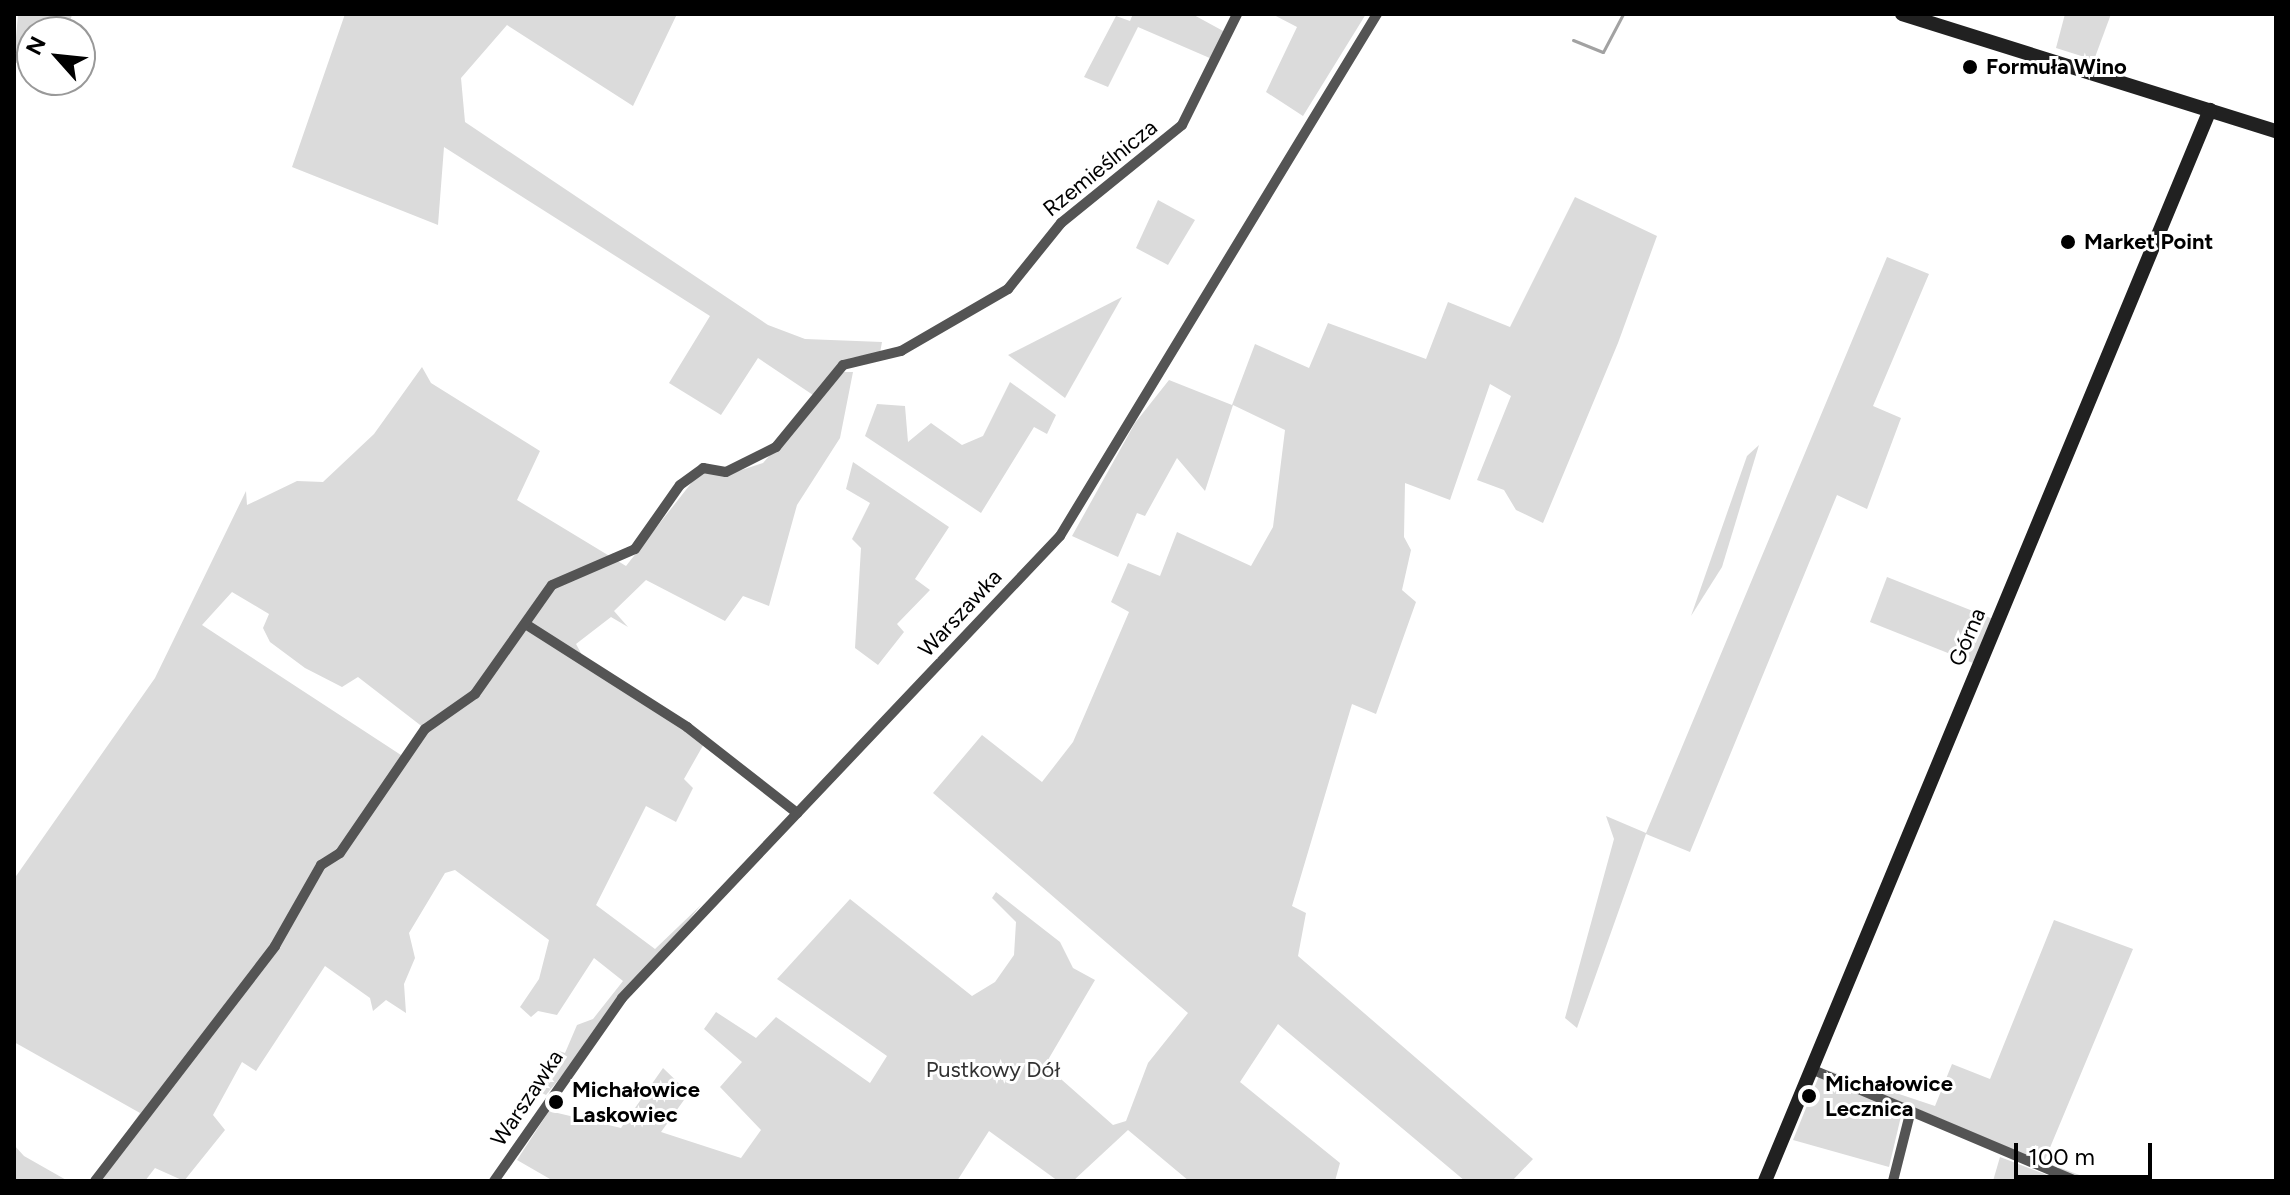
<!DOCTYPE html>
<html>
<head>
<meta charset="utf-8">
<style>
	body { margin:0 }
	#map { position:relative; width:2290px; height:1195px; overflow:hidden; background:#fff; font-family:Figtree,sans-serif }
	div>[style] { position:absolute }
	.green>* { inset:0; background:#dbdbdb }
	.stream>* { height:3px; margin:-1.5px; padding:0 1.5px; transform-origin:1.5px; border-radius:1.5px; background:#a2a2a2 }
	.street>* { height:10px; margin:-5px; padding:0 5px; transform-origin:5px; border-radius:5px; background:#545454 }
	.secondary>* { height:14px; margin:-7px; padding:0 7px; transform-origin:7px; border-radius:7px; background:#212121 }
	.dots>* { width:22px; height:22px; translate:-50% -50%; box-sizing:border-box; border:4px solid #fff; border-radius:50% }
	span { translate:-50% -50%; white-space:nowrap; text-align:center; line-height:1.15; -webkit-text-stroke:6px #fff; paint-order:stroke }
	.poi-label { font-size:22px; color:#000; font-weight:700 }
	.left { translate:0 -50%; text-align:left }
	.street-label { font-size:22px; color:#000 }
	.park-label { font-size:22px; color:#323232 }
	.frame { position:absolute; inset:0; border:16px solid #000; pointer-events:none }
	.north { position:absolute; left:16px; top:16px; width:80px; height:80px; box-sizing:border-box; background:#fff; border:2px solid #999; border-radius:50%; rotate:297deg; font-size:22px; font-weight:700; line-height:32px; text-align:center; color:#000 }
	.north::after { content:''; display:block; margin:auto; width:28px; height:36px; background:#000; clip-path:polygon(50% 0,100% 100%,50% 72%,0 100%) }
	.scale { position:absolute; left:2014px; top:1143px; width:138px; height:36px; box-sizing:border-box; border:4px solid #000; border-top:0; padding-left:10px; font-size:24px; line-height:28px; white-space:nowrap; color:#000; -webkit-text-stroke:6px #fff; paint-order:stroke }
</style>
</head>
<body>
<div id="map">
	<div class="green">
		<div style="clip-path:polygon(18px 14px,72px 14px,68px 32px,32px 32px,32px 69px,14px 62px)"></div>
		<div style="clip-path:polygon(345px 14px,677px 14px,633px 106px,507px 25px,461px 78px,465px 122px,768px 325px,805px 339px,882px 342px,880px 353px,850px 358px,816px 397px,758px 358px,721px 415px,669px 383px,710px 316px,444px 147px,438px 225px,292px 167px)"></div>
		<div style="clip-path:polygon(1133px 14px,1192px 14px,1225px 32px,1212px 59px,1138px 27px,1108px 87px,1084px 77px,1116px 16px,1130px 21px)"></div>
		<div style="clip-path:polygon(1272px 14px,1366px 14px,1303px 116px,1266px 92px,1297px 27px)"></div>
		<div style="clip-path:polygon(2065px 14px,2111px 14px,2094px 60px,2056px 48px)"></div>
		<div style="clip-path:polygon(1575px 197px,1657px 236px,1618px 343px,1543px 523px,1516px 510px,1504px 490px,1477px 480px,1511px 396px,1490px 384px,1450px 500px,1405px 483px,1404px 537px,1411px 550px,1402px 590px,1416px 602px,1376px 714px,1352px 704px,1292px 906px,1306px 913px,1298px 956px,1533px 1159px,1512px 1181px,1465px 1181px,1278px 1024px,1240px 1082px,1340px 1163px,1335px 1181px,1189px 1181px,1128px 1130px,1073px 1181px,1058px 1181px,989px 1131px,957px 1181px,575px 1181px,550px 1179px,517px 1160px,549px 1111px,621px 1128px,663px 1068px,689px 1093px,661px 1132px,741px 1158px,761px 1130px,720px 1087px,742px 1062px,704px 1029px,716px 1012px,756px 1038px,776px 1017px,870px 1083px,887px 1056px,777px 979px,850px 899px,972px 996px,995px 982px,1014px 955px,1016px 922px,992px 898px,996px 892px,1060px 942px,1073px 968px,1095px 980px,1045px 1065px,1113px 1125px,1126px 1121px,1148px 1063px,1188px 1013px,933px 793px,982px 735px,1042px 782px,1073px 742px,1129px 612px,1111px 602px,1128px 563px,1160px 576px,1177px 532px,1251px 566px,1273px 527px,1285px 430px,1233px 405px,1205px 491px,1177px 458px,1145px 516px,1137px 513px,1118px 557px,1072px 536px,1135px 423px,1169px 380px,1232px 405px,1255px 344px,1309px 368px,1328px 323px,1426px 359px,1448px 302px,1510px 327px)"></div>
		<div style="clip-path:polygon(1158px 200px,1195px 220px,1168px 265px,1136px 248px)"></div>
		<div style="clip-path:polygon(1887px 257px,1929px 274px,1873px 406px,1901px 418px,1867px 509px,1837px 495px,1690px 852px,1646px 834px,1577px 1028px,1565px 1018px,1614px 839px,1606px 816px,1646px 833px)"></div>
		<div style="clip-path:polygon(1122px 297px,1065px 398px,1008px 355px)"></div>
		<div style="clip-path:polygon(evenodd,422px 367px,431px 383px,540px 451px,517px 500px,626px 566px,700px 472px,726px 475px,763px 463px,844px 372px,853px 372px,840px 438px,797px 505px,769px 606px,743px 596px,725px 621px,646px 580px,614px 611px,628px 627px,611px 617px,576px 644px,587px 664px,705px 742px,684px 779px,693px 788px,676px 822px,646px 806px,596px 905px,655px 949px,701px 905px,546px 1095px,538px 1091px,548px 1076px,538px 1070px,556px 1050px,565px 1053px,577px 1025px,593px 1019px,623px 981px,594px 958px,557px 1015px,538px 1011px,531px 1017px,520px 1007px,539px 979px,549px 940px,455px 870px,445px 873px,409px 933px,415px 958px,404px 984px,406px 1013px,386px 1000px,373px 1011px,370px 998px,325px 966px,256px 1071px,242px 1062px,213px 1115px,225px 1130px,184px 1181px,155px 1168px,145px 1181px,94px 1181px,140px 1113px,14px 1042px,14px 879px,155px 678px,246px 491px,247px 505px,297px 481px,323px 482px,374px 434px,422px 367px,232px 592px,269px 614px,263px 628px,270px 642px,305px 668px,342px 687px,358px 677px,424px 728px,404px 757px,202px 625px,232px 592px)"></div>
		<div style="clip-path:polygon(1010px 382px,1056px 415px,1047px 434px,1034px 427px,981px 513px,865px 436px,877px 404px,905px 406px,908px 442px,931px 423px,962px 445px,983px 436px)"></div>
		<div style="clip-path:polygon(1759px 445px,1722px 567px,1691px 616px,1747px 456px)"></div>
		<div style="clip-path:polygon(853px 462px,949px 527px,915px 579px,930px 590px,897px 624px,904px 632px,878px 665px,855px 648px,861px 548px,852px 539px,870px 503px,846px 489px)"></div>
		<div style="clip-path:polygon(1887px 577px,1993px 619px,1973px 663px,1870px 622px)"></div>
		<div style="clip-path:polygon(2054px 920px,2133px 949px,2044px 1162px,2096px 1181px,2086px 1181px,1824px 1069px,1935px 1106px,1952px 1064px,1990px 1079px)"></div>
		<div style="clip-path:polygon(1819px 1076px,1902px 1112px,1889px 1167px,1793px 1140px)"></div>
		<div style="clip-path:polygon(14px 1145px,24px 1156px,68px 1181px,14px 1181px)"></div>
		<div style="clip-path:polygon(2000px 1157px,2055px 1178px,2054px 1181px,1993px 1181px)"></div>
	</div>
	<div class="stream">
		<div style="left:1573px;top:40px;width:32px;rotate:22deg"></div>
		<div style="left:1603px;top:52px;width:43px;rotate:-62.2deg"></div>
	</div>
	<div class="street">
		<div style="left:527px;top:625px;width:190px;rotate:32.5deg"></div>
		<div style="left:687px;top:727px;width:140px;rotate:38deg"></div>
		<div style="left:1811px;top:1069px;width:288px;rotate:22.9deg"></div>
		<div style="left:95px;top:1181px;width:296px;rotate:-52.5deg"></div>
		<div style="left:275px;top:946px;width:93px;rotate:-60.4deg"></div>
		<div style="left:321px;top:865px;width:22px;rotate:-32deg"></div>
		<div style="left:340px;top:853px;width:150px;rotate:-55.6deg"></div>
		<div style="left:425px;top:729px;width:61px;rotate:-35deg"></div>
		<div style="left:475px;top:694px;width:133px;rotate:-54.8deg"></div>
		<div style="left:552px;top:585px;width:90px;rotate:-23.4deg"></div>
		<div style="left:635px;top:549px;width:78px;rotate:-54.9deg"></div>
		<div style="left:680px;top:485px;width:29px;rotate:-36deg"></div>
		<div style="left:703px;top:468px;width:23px;rotate:10deg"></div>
		<div style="left:726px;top:472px;width:56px;rotate:-26.6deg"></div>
		<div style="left:776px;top:447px;width:106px;rotate:-50.7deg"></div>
		<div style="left:843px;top:365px;width:60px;rotate:-13.6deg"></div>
		<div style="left:901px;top:351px;width:124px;rotate:-30.1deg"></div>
		<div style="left:1008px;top:289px;width:85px;rotate:-51.2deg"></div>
		<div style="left:1061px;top:223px;width:156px;rotate:-39deg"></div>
		<div style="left:1182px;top:125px;width:124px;rotate:-63.6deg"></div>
		<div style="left:494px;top:1181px;width:223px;rotate:-55deg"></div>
		<div style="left:622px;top:998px;width:637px;rotate:-46.53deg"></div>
		<div style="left:1060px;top:536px;width:611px;rotate:-58.73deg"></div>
		<div style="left:1893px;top:1181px;width:73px;rotate:-75.8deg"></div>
	</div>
	<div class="secondary">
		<div style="left:1902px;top:14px;width:392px;rotate:17.4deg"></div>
		<div style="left:1765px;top:1181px;width:1160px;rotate:-67.44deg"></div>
	</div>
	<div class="dots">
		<div style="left:1970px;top:67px;background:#000"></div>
		<div style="left:2068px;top:242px;background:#000"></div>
		<div style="left:1809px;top:1096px;background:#000"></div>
		<div style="left:556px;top:1102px;background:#000"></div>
	</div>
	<div class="poi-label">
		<span class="left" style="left:1986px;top:67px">Formuła Wino</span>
		<span class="left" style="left:2084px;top:242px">Market Point</span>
		<span class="left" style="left:1825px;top:1096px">Michałowice<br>Lecznica</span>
		<span class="left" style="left:572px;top:1102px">Michałowice<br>Laskowiec</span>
	</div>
	<div class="street-label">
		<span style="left:1100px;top:168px;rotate:-39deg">Rzemieślnicza</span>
		<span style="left:960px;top:613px;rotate:-47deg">Warszawka</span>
		<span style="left:1967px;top:637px;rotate:-67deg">Górna</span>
		<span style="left:527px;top:1098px;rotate:-56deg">Warszawka</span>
	</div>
	<div class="park-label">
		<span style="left:993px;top:1070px">Pustkowy Dół</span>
	</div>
	<div class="frame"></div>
	<div class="north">N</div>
	<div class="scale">100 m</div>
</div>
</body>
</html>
